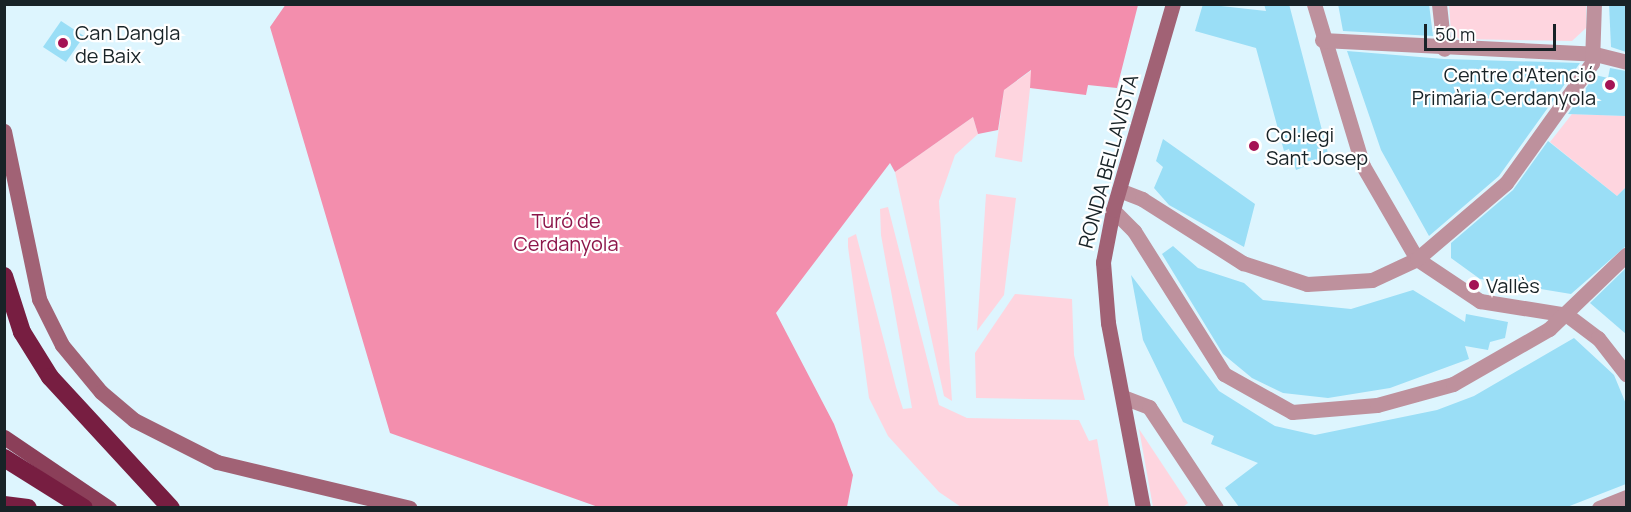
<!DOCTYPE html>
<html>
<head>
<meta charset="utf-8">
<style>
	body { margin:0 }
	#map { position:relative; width:1631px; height:512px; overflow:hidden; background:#ddf5fe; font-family:Manrope,sans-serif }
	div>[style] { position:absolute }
	.green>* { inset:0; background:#fed5df }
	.forest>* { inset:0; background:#f38ead }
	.building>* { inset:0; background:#9adef6 }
	.street>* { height:15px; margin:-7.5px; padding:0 7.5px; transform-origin:7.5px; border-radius:7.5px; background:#be919d }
	.secondary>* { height:15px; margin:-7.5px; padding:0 7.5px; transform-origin:7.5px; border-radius:7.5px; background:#a16275 }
	.primary>* { height:15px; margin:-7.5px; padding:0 7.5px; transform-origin:7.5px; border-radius:7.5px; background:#8b3f59 }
	.highway>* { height:18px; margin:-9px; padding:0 9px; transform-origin:9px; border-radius:9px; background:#771e41 }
	.dots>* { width:16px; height:16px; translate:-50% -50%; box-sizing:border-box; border:3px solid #fff; border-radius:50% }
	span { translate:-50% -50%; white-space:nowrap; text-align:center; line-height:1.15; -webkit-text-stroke:4.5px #fff; paint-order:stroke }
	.poi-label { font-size:20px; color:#182327 }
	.left { translate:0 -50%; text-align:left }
	.right { translate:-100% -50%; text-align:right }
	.street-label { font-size:20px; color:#182327 }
	.park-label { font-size:20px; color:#8c164a }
	.frame { position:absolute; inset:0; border:6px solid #182327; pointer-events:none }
	.scale { position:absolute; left:1424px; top:24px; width:132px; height:27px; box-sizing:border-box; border:3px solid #182327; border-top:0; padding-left:8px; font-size:18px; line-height:21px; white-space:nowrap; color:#182327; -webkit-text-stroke:4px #fff; paint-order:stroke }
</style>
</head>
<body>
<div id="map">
	<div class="green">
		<div style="clip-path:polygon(1449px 5px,1586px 5px,1586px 28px,1572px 41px,1459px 39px,1451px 32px)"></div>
		<div style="clip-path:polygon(1032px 70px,1022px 162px,995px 157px,1004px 90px)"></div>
		<div style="clip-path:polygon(1572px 114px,1626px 116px,1626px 187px,1617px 196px,1550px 142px)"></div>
		<div style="clip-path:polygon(973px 117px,978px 134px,955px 155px,939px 201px,952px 401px,944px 396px,895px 172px)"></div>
		<div style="clip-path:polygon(986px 194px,1016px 198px,1004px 295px,977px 331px)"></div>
		<div style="clip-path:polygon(888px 207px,939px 405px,967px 418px,1079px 420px,1089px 441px,1097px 439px,1109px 507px,961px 507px,939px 492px,888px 436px,869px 398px,848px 247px,848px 238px,856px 234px,896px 387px,903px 409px,912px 408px,881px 235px,880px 209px)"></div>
		<div style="clip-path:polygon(1015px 294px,1072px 299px,1074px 355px,1085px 400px,976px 398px,975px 353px)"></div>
		<div style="clip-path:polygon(1139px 429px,1188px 503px,1183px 507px,1153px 507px)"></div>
	</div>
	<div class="forest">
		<div style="clip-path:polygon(286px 4px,1138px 4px,1138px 5px,1117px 88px,1088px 85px,1086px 95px,1030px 88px,1031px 70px,1004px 90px,998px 130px,978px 134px,973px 117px,895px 172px,890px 163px,776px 313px,834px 424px,853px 475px,847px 507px,601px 508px,390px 433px,270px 27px)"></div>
	</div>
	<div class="building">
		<div style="clip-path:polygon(1203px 4px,1266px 11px,1264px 4px,1289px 4px,1329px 157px,1296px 170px,1289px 149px,1284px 151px,1256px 48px,1195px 31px)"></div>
		<div style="clip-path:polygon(1338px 4px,1429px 4px,1433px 36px,1343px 31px)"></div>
		<div style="clip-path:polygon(1609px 4px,1626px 4px,1626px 52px,1611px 47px)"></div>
		<div style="clip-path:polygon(61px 21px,84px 36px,66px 62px,43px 47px)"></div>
		<div style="clip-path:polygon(1347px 51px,1444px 59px,1580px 63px,1499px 176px,1429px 236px,1381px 150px)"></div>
		<div style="clip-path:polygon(1610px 68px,1626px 71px,1626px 116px,1568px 114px,1595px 75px,1608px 78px)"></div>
		<div style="clip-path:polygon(1163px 139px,1255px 204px,1244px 247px,1169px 205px,1154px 188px,1163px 167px,1156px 161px)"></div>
		<div style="clip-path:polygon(1548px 141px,1617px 196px,1626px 187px,1626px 246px,1571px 294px,1480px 279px,1451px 258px,1451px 243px,1513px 190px)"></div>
		<div style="clip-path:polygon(1173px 246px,1198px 268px,1244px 283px,1263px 300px,1351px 309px,1413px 290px,1465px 322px,1466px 314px,1508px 322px,1505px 338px,1490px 342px,1488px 350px,1465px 346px,1469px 359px,1390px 388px,1328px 398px,1283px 393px,1252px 378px,1223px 354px,1162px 254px)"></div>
		<div style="clip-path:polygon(1626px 268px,1626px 334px,1590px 303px)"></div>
		<div style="clip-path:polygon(1131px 275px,1219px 391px,1275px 426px,1315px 435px,1437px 410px,1474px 396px,1574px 338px,1614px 375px,1626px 404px,1626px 484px,1567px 507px,1239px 507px,1225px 488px,1258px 463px,1211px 444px,1214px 436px,1183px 422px,1143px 340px)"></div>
	</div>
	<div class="street">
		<div style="left:1314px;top:4px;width:169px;rotate:73.2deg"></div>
		<div style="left:1363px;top:166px;width:108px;rotate:59.9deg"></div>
		<div style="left:1417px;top:259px;width:76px;rotate:33.7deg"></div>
		<div style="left:1480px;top:301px;width:88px;rotate:9.1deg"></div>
		<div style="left:1567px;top:315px;width:39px;rotate:37deg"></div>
		<div style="left:1598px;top:338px;width:46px;rotate:52.1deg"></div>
		<div style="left:1439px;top:4px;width:45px;rotate:83.7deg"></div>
		<div style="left:1322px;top:40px;width:273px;rotate:2.9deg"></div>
		<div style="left:1595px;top:54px;width:32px;rotate:14deg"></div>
		<div style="left:1119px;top:190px;width:25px;rotate:21deg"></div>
		<div style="left:1142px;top:199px;width:120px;rotate:32.4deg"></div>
		<div style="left:1243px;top:263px;width:67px;rotate:18.2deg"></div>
		<div style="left:1307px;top:284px;width:65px;rotate:-3.5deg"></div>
		<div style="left:1372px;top:280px;width:50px;rotate:-25deg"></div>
		<div style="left:1417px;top:259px;width:117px;rotate:-40.5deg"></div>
		<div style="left:1506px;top:183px;width:148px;rotate:-54.4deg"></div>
		<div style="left:1592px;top:63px;width:59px;rotate:-88.1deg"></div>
		<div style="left:1113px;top:210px;width:30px;rotate:45deg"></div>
		<div style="left:1134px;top:231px;width:169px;rotate:57.8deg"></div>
		<div style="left:1224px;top:374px;width:78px;rotate:29.2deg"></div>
		<div style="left:1292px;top:412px;width:85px;rotate:-4.7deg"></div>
		<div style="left:1377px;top:405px;width:79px;rotate:-15.4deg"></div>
		<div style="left:1453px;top:384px;width:111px;rotate:-29.8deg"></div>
		<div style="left:1549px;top:329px;width:107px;rotate:-43.9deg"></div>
		<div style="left:1123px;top:397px;width:28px;rotate:21deg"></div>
		<div style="left:1149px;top:407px;width:121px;rotate:56.4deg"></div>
		<div style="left:1599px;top:508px;width:29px;rotate:-22deg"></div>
	</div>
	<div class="secondary">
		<div style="left:4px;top:131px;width:172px;rotate:78.2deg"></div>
		<div style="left:39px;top:299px;width:51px;rotate:63.4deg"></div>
		<div style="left:62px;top:345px;width:61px;rotate:50.3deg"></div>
		<div style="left:101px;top:392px;width:43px;rotate:40.3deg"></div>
		<div style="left:134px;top:420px;width:93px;rotate:26.8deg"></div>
		<div style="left:217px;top:462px;width:198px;rotate:13.4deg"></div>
		<div style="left:1143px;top:508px;width:188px;rotate:-100.7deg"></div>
		<div style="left:1108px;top:323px;width:61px;rotate:-94.7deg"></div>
		<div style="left:1103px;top:262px;width:53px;rotate:-79.1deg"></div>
		<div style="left:1113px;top:210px;width:215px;rotate:-73.8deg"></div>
	</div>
	<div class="primary">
		<div style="left:4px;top:437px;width:127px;rotate:34.1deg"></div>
	</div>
	<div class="highway">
		<div style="left:4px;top:276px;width:59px;rotate:72.2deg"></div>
		<div style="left:22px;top:332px;width:53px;rotate:58.1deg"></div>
		<div style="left:50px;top:377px;width:178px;rotate:47.3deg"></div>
		<div style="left:4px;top:458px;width:94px;rotate:32deg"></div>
		<div style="left:4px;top:505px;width:24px;rotate:7deg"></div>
	</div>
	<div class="dots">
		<div style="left:63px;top:43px;background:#a41355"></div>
		<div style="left:1610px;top:85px;background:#a41355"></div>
		<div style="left:1254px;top:146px;background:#a41355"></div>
		<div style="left:1474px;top:285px;background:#a41355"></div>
	</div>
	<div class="poi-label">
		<span class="left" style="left:75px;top:44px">Can Dangla<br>de Baix</span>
		<span class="right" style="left:1596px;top:86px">Centre d'Atenció<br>Primària Cerdanyola</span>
		<span class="left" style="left:1266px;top:146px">Col·legi<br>Sant Josep</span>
		<span class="left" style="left:1486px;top:285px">Vallès</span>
	</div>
	<div class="street-label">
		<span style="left:1108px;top:161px;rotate:-75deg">RONDA BELLAVISTA</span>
	</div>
	<div class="park-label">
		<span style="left:566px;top:232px">Turó de<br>Cerdanyola</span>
	</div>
	<div class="frame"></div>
	<div class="scale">50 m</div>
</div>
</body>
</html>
